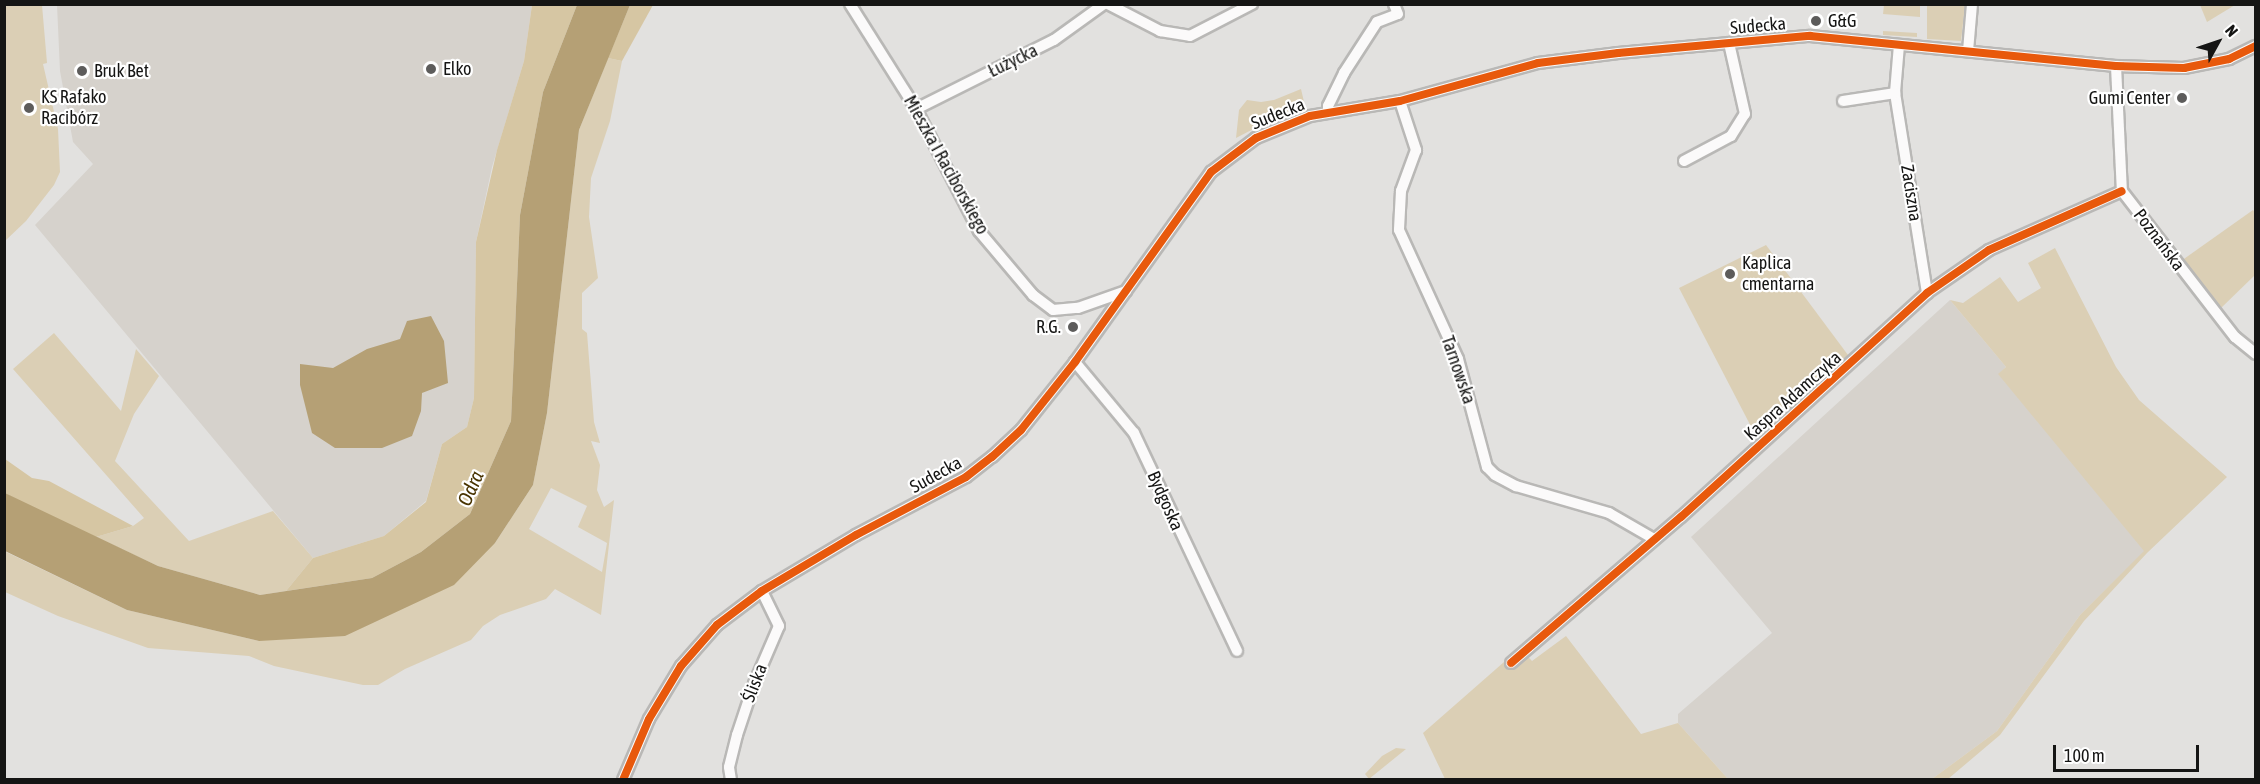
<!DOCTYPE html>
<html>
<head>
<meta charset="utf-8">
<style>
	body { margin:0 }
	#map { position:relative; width:2260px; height:784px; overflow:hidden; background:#e2e1df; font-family:"Asap Condensed",sans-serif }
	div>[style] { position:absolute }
	.built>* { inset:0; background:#d6d2cc }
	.green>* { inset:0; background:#dbcfb5 }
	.forest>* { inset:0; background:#d6c6a3 }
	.water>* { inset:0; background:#b5a075 }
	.roads { filter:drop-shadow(2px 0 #b9b8b6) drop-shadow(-2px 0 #b9b8b6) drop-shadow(0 2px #b9b8b6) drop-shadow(0 -2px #b9b8b6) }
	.street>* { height:10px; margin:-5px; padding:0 5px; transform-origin:5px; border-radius:5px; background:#fbfafa }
	.cycleway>* { height:8px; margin:-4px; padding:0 4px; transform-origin:4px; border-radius:4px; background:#e8590c }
	.dots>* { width:16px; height:16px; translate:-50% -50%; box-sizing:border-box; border:3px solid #fff; border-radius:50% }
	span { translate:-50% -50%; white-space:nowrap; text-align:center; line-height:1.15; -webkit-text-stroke:4.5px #fff; paint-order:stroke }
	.poi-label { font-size:18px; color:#151514 }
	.left { translate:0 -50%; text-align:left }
	.right { translate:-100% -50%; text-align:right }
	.street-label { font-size:18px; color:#151514 }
	.water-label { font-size:20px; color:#483300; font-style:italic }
	.frame { position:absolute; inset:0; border:6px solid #151514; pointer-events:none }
	.north { position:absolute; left:2188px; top:12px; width:60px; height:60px; -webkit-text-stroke:4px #fff; paint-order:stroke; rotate:50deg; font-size:16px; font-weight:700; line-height:24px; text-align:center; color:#151514 }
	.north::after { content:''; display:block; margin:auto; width:21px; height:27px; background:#151514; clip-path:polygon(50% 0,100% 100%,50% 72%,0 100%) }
	.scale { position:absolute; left:2053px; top:745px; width:146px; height:27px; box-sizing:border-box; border:3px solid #151514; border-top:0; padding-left:8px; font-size:18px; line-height:21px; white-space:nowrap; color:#151514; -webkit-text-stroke:4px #fff; paint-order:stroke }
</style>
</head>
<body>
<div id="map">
	<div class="built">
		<div style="clip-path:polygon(57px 5px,532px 5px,524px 61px,492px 167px,476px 242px,474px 398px,467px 427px,442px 444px,426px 501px,384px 536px,313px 558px,35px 225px,93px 164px,73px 142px,60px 71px)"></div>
		<div style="clip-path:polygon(1950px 300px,2006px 367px,1999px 374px,2145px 551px,2080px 615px,1997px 731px,1932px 779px,1728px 779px,1678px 723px,1678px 714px,1772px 633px,1691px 537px)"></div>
	</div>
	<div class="green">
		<div style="clip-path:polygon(5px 4px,42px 5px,47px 63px,43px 64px,58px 129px,60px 172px,54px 185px,26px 221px,5px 241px)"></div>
		<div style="clip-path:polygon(1884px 5px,1920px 5px,1920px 17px,1883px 14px)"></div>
		<div style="clip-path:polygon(1927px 5px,1965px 5px,1961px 41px,1927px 39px)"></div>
		<div style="clip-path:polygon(2200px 5px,2235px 5px,2207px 22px)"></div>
		<div style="clip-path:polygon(1883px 31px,1917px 33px,1917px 37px,1883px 35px)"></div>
		<div style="clip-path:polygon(evenodd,608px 58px,622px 61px,610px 121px,591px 178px,589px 217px,598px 278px,582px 293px,582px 329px,587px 333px,594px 422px,600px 443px,591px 441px,600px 465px,597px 490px,604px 507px,614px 500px,601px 615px,555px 589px,546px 599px,500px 615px,483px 626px,471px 640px,405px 669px,378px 685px,363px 685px,274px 666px,249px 656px,148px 648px,58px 616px,5px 592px,4px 551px,127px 610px,259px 641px,495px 543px,533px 485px,547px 413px,579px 130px,608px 58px,551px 488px,587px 506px,578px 527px,607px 543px,602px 572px,529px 529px,551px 488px)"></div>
		<div style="clip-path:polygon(1301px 89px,1305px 106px,1286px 112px,1236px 138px,1239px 110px,1247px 100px,1261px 102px,1274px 100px)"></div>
		<div style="clip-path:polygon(2253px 210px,2255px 212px,2255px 275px,2220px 309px,2181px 261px)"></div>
		<div style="clip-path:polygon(1766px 245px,1848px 355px,1757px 438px,1679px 288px)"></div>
		<div style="clip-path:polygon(2055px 248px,2116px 367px,2139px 400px,2227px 477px,2147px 553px,2084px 621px,2000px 735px,1948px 779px,1932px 779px,1997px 731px,2080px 615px,2144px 551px,1998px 374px,2006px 367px,1950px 300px,1963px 303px,2000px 277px,2018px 302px,2041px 288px,2028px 263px)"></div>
		<div style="clip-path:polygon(54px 333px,121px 411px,136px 349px,159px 376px,134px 414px,115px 461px,189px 541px,273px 511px,313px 558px,286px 591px,260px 595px,158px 566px,96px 537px,133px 526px,144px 518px,13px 369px)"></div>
		<div style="clip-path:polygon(1566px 636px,1641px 734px,1678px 723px,1728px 779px,1445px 779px,1423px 733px,1520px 648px,1532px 661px)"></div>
		<div style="clip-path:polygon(1396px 748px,1406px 749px,1369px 779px,1365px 774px,1382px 756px)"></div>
	</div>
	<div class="forest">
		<div style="clip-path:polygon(532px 5px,577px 5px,543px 92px,520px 215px,511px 421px,470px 514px,421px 552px,372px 578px,286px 591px,313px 558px,384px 536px,426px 502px,442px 444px,467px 427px,474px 398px,476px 242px,497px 150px,524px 61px)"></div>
		<div style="clip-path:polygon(630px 5px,653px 5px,622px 61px,608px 58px)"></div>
		<div style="clip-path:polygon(5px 459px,32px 478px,49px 481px,133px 526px,96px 537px,19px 501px,5px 493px)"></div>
	</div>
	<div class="water">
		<div style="clip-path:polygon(577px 5px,630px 5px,579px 130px,547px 413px,533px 485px,495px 543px,454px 585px,345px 636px,259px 641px,127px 610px,5px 551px,5px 493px,158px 566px,260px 595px,372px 578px,421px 552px,470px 514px,511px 421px,520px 215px,543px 92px)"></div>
		<div style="clip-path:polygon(431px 316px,444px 341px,448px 383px,422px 393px,421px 411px,412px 436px,382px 448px,335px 448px,312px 433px,300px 385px,300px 364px,333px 368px,367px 349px,400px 339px,407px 321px)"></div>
	</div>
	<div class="roads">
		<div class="street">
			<div style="left:850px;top:4px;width:124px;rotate:57.8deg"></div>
			<div style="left:916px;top:109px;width:137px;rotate:62.7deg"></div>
			<div style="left:979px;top:231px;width:84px;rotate:49.8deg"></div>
			<div style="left:1033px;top:295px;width:25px;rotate:37deg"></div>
			<div style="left:1053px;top:310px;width:25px;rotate:-5deg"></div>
			<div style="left:1078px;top:308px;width:51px;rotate:-19.5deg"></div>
			<div style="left:1108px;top:4px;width:59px;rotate:27.4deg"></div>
			<div style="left:1160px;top:31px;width:30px;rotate:9deg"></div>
			<div style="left:1190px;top:36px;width:70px;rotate:-27.3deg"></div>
			<div style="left:1899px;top:45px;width:48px;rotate:94.8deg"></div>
			<div style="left:1895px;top:93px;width:203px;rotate:80.9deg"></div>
			<div style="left:1968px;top:51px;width:47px;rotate:-85.1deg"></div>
			<div style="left:2116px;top:66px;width:125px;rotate:87.3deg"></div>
			<div style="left:2122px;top:191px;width:185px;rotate:52.3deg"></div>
			<div style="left:2235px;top:337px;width:27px;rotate:39deg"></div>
			<div style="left:1400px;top:101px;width:52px;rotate:71.9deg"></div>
			<div style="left:1416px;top:150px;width:44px;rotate:110.1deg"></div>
			<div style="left:1401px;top:191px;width:39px;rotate:93deg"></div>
			<div style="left:1399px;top:230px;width:142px;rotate:65.4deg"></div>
			<div style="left:1458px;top:359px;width:112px;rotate:75deg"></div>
			<div style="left:1487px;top:467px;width:11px;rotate:45deg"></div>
			<div style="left:1495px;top:475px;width:24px;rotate:28deg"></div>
			<div style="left:1516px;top:486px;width:97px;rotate:16.2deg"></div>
			<div style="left:1609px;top:513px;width:52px;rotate:30deg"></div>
			<div style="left:1843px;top:101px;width:53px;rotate:-8.7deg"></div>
			<div style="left:916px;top:109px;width:154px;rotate:-26.6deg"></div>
			<div style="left:1054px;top:40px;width:62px;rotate:-35.8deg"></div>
			<div style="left:1328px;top:113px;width:7px;rotate:-90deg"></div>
			<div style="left:1328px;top:106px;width:37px;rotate:-64deg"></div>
			<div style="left:1344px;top:73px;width:61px;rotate:-57.1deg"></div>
			<div style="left:1377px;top:22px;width:22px;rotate:-21deg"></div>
			<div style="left:1398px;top:14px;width:11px;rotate:-112deg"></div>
			<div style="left:1684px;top:161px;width:53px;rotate:-28deg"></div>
			<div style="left:1731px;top:136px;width:26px;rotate:-58deg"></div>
			<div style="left:1745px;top:114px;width:73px;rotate:-102.7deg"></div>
			<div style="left:1075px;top:362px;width:92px;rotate:50.3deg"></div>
			<div style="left:1134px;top:433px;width:241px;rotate:64.7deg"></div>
			<div style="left:1511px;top:663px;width:224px;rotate:-40.7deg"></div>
			<div style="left:1681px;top:517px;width:333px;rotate:-42.3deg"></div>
			<div style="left:1927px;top:293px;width:75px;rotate:-34.7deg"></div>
			<div style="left:1989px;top:250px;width:145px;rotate:-23.9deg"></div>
			<div style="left:623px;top:780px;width:66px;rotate:-66.9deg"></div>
			<div style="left:649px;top:719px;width:62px;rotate:-58.9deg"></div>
			<div style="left:681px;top:666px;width:55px;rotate:-48.7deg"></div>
			<div style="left:717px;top:625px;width:56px;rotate:-37.1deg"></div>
			<div style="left:762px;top:591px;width:109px;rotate:-30.8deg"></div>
			<div style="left:856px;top:535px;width:124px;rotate:-27.8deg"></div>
			<div style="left:966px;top:477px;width:33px;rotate:-38deg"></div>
			<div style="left:992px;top:457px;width:40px;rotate:-43deg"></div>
			<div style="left:1021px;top:430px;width:87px;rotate:-51.5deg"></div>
			<div style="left:1075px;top:362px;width:234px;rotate:-54.4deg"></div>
			<div style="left:1211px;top:172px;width:56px;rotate:-37.1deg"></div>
			<div style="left:1256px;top:138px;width:58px;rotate:-22.2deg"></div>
			<div style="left:1310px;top:116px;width:91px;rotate:-9.5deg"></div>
			<div style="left:1400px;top:101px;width:143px;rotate:-15.4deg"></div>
			<div style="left:1538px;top:63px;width:81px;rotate:-7.1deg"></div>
			<div style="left:1618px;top:53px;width:193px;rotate:-5.1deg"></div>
			<div style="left:1810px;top:36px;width:307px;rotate:5.6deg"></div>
			<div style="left:2116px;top:66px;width:68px;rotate:1.7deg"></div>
			<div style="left:2184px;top:68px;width:46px;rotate:-11.3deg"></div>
			<div style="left:2229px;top:59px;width:30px;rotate:-26deg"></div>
			<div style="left:731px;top:780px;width:13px;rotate:-99deg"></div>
			<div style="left:729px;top:767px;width:33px;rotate:-76deg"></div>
			<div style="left:737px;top:735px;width:54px;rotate:-71.6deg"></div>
			<div style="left:754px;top:684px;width:63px;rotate:-66.7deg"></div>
			<div style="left:779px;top:626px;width:39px;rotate:-116deg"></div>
		</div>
	</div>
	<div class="cycleway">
		<div style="left:1511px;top:663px;width:224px;rotate:-40.7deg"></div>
		<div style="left:1681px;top:517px;width:333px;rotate:-42.3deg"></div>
		<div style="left:1927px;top:293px;width:75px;rotate:-34.7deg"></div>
		<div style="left:1989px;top:250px;width:145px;rotate:-23.9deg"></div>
		<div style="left:623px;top:780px;width:66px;rotate:-66.9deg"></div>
		<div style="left:649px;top:719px;width:62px;rotate:-58.9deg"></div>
		<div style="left:681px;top:666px;width:55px;rotate:-48.7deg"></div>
		<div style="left:717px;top:625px;width:56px;rotate:-37.1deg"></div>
		<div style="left:762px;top:591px;width:109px;rotate:-30.8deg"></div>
		<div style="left:856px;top:535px;width:124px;rotate:-27.8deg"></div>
		<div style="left:966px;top:477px;width:33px;rotate:-38deg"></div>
		<div style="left:992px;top:457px;width:40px;rotate:-43deg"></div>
		<div style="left:1021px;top:430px;width:87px;rotate:-51.5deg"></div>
		<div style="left:1075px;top:362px;width:234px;rotate:-54.4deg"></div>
		<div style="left:1211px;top:172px;width:56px;rotate:-37.1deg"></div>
		<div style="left:1256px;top:138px;width:58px;rotate:-22.2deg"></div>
		<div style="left:1310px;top:116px;width:91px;rotate:-9.5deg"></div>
		<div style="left:1400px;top:101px;width:143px;rotate:-15.4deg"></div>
		<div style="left:1538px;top:63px;width:81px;rotate:-7.1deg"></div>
		<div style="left:1618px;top:53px;width:193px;rotate:-5.1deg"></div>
		<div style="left:1810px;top:36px;width:307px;rotate:5.6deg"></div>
		<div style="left:2116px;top:66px;width:68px;rotate:1.7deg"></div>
		<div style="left:2184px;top:68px;width:46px;rotate:-11.3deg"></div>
		<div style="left:2229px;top:59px;width:30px;rotate:-26deg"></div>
	</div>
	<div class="dots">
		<div style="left:1816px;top:21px;background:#5d5c5b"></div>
		<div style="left:431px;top:69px;background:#5d5c5b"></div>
		<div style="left:82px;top:71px;background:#5d5c5b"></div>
		<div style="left:2182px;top:98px;background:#5d5c5b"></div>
		<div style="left:29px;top:108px;background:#5d5c5b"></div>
		<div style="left:1730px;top:274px;background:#5d5c5b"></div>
		<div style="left:1073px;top:327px;background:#5d5c5b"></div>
	</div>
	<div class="poi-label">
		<span class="left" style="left:1828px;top:21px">G&amp;G</span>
		<span class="left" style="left:443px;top:69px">Elko</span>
		<span class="left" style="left:94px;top:71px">Bruk Bet</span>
		<span class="left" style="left:41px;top:108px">KS Rafako<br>Racibórz</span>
		<span class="right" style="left:2170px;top:98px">Gumi Center</span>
		<span class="left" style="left:1742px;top:274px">Kaplica<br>cmentarna</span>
		<span class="right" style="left:1061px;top:327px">R.G.</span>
	</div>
	<div class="street-label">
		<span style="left:1758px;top:26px;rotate:-5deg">Sudecka</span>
		<span style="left:1013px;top:61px;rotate:-26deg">Łużycka</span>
		<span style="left:1278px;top:114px;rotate:-22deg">Sudecka</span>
		<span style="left:946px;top:165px;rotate:61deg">Mieszka I Raciborskiego</span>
		<span style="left:1911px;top:193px;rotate:81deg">Zaciszna</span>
		<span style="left:2159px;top:240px;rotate:53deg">Poznańska</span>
		<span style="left:1458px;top:370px;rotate:71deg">Tarnowska</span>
		<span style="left:1793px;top:396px;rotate:-42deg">Kaspra Adamczyka</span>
		<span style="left:936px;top:475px;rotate:-29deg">Sudecka</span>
		<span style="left:1165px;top:501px;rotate:66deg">Bydgoska</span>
		<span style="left:755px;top:683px;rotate:-69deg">Śliska</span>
	</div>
	<div class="water-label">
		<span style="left:470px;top:488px;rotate:-66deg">Odra</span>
	</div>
	<div class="frame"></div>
	<div class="north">N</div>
	<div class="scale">100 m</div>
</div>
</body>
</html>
